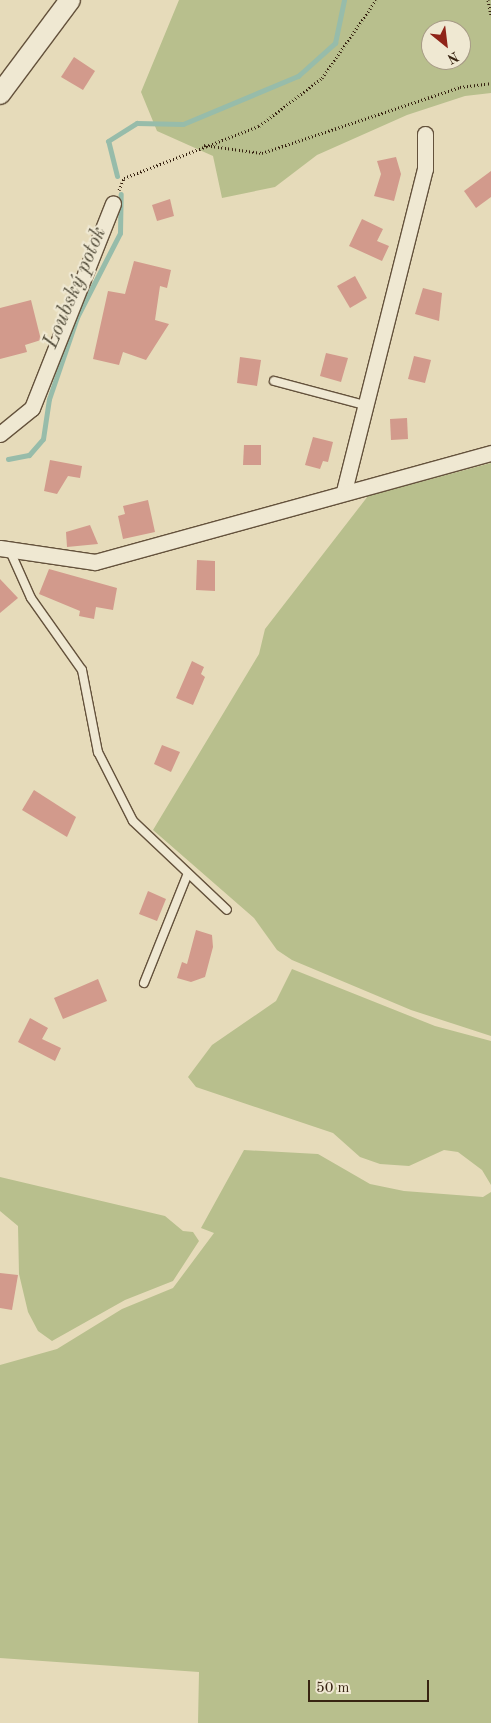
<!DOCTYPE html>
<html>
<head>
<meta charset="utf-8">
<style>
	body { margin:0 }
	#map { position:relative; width:491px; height:1723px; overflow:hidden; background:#e6dbba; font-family:"Old Standard TT",serif }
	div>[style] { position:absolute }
	.green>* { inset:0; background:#b8bf8d }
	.stream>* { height:5px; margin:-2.5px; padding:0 2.5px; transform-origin:2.5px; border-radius:2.5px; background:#97bcaa }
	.building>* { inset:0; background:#d29a8c }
	.path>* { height:3px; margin-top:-1.5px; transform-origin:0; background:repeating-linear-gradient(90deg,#382412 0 1px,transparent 0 3.5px) }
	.roads { filter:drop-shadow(1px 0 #64523c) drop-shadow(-1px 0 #64523c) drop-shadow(0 1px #64523c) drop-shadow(0 -1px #64523c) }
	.service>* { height:8px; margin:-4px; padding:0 4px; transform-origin:4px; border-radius:4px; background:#efe8d2 }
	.minor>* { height:15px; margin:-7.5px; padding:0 7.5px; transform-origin:7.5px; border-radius:7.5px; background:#efe8d2 }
	.tertiary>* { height:20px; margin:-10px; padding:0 10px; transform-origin:10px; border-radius:10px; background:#efe8d2 }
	span { translate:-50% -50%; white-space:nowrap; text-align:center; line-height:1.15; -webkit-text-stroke:4.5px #efe8d2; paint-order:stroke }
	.water-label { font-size:21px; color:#504a38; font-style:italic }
	.north { position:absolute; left:421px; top:20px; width:50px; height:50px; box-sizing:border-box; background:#efe8d2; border:1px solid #a69a85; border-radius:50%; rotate:151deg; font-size:14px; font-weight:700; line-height:20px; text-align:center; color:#382412 }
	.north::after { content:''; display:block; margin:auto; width:18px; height:22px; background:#8f2418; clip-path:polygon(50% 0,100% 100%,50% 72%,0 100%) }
	.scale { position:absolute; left:308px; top:1680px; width:121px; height:22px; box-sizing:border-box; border:2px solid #382412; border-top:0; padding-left:6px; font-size:15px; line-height:18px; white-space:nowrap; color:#382412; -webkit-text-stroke:4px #efe8d2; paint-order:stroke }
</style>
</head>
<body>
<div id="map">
	<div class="green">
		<div style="clip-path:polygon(evenodd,179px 0,491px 0,491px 93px,465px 96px,407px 115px,317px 155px,275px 187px,222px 198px,213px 156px,157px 131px,141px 92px,179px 0,431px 30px,461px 30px,461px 60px,431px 60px,431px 30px)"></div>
		<div style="clip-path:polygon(491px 463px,491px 1036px,411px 1010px,292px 960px,277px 950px,254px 918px,153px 830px,259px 654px,265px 629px,368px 496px)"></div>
		<div style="clip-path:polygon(292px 969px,435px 1026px,491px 1041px,491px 1185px,482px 1170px,458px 1152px,444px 1150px,409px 1166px,380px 1164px,360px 1157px,333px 1133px,196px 1087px,188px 1077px,212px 1045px,276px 1001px)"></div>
		<div style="clip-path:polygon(244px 1150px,318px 1154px,370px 1184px,404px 1191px,483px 1197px,491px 1192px,491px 1723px,198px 1723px,199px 1672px,0 1658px,0 1365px,57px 1349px,122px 1309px,173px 1288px,214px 1233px,201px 1228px)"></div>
		<div style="clip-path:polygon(0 1177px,165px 1216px,183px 1231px,193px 1232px,199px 1241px,173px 1281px,125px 1300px,52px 1341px,38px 1331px,28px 1312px,19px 1274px,18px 1226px,0 1211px)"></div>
	</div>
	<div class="stream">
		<div style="left:117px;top:176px;width:36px;rotate:-104deg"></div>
		<div style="left:108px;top:141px;width:34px;rotate:-32deg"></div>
		<div style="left:137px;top:123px;width:46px;rotate:1.2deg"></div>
		<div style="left:183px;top:124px;width:125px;rotate:-22.7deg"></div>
		<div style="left:298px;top:76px;width:50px;rotate:-41.7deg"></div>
		<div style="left:335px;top:43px;width:44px;rotate:-78.2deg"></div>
		<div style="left:8px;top:459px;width:21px;rotate:-11deg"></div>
		<div style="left:29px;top:455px;width:21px;rotate:-49deg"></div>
		<div style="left:43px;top:439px;width:40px;rotate:-81.5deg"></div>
		<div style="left:49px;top:399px;width:87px;rotate:-71.1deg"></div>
		<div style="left:77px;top:317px;width:94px;rotate:-62.9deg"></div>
		<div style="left:120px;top:233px;width:39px;rotate:-89deg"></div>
	</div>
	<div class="building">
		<div style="clip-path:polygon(74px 57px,95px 71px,83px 90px,61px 77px)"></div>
		<div style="clip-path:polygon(396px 157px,401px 174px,394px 201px,374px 196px,381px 174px,377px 161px)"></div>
		<div style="clip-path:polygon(491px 171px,491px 197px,476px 208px,464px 191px)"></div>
		<div style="clip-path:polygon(170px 199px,174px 216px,157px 221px,152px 205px)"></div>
		<div style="clip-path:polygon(362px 219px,383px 229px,377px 241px,389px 246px,382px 261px,349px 246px)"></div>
		<div style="clip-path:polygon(134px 261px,171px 270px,167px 288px,160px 286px,155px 320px,169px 324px,146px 360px,123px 352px,119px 365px,93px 359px,108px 291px,125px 294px)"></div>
		<div style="clip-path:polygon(355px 276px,367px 298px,350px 308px,337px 286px)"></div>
		<div style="clip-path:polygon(423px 288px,442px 293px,439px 321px,415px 314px)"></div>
		<div style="clip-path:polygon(31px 300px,41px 340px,25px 345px,27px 352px,0 359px,0 308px)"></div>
		<div style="clip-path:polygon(326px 353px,348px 358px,341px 382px,320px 376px)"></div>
		<div style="clip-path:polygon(414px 356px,431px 360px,425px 383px,408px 379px)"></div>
		<div style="clip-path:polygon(240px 357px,261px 360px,257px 386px,237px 383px)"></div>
		<div style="clip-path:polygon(407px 418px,408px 439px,391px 440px,390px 419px)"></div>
		<div style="clip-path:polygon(313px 437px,333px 442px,328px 462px,323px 461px,320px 469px,305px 465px)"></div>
		<div style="clip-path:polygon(244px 445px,261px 445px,261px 465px,243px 465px)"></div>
		<div style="clip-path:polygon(50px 460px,82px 466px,80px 478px,68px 476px,57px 494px,44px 491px)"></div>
		<div style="clip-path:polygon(148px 500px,155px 532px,123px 539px,118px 516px,125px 514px,123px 506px)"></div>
		<div style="clip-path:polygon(90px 525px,98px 544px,67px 547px,66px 532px)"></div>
		<div style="clip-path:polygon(197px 560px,215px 561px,215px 591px,196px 590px)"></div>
		<div style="clip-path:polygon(49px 569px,117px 588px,113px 610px,96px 607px,94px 619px,79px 616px,80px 611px,39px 594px)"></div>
		<div style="clip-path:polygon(0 579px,18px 598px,0 613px)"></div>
		<div style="clip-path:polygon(192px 661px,204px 667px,201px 674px,205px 677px,193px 705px,176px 698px)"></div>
		<div style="clip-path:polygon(162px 745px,180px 752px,171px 772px,154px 764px)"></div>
		<div style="clip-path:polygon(34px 790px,76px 817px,67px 837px,22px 810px)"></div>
		<div style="clip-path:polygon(148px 891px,166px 899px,157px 921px,139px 914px)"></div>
		<div style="clip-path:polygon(196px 930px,212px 935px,213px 947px,205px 977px,191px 982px,177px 978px,182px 962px,187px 964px)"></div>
		<div style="clip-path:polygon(98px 979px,107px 1001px,63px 1019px,54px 998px)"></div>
		<div style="clip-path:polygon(30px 1018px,48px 1028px,42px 1039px,61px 1048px,55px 1061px,18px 1042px)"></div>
		<div style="clip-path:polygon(0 1273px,18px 1275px,12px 1310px,0 1308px)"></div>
	</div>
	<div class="path">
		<div style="left:488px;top:0;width:15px;rotate:79deg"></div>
		<div style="left:204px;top:145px;width:59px;rotate:7.9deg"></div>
		<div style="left:262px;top:153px;width:209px;rotate:-18.4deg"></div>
		<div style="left:460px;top:87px;width:31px;rotate:-7deg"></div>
		<div style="left:119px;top:190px;width:13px;rotate:-67deg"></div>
		<div style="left:124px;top:178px;width:145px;rotate:-21.1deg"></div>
		<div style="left:259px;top:126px;width:79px;rotate:-37.3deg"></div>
		<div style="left:322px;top:78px;width:95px;rotate:-55.3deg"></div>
	</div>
	<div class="roads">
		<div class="service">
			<div style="left:274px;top:381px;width:93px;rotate:14.9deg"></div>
			<div style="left:10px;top:551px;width:51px;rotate:65.9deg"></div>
			<div style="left:31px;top:598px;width:88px;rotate:54.7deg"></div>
			<div style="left:82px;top:670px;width:84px;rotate:79deg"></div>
			<div style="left:98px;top:752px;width:77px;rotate:63.1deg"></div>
			<div style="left:133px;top:821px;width:129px;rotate:43.4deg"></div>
			<div style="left:144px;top:983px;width:118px;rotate:-68.2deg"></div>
		</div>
		<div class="minor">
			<div style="left:0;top:434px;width:41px;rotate:-39.1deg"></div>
			<div style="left:32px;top:408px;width:220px;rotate:-68.4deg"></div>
			<div style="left:344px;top:491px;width:332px;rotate:-75.9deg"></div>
			<div style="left:425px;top:169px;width:35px;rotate:-90deg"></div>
			<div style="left:0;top:548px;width:96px;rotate:8.4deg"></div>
			<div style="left:95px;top:562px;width:411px;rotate:-15.4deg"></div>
		</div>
		<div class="tertiary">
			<div style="left:0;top:94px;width:117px;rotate:-53.3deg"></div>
		</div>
	</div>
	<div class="water-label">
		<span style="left:76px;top:288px;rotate:-67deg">Loubský potok</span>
	</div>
	<div class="north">N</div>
	<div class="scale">50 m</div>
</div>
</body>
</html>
